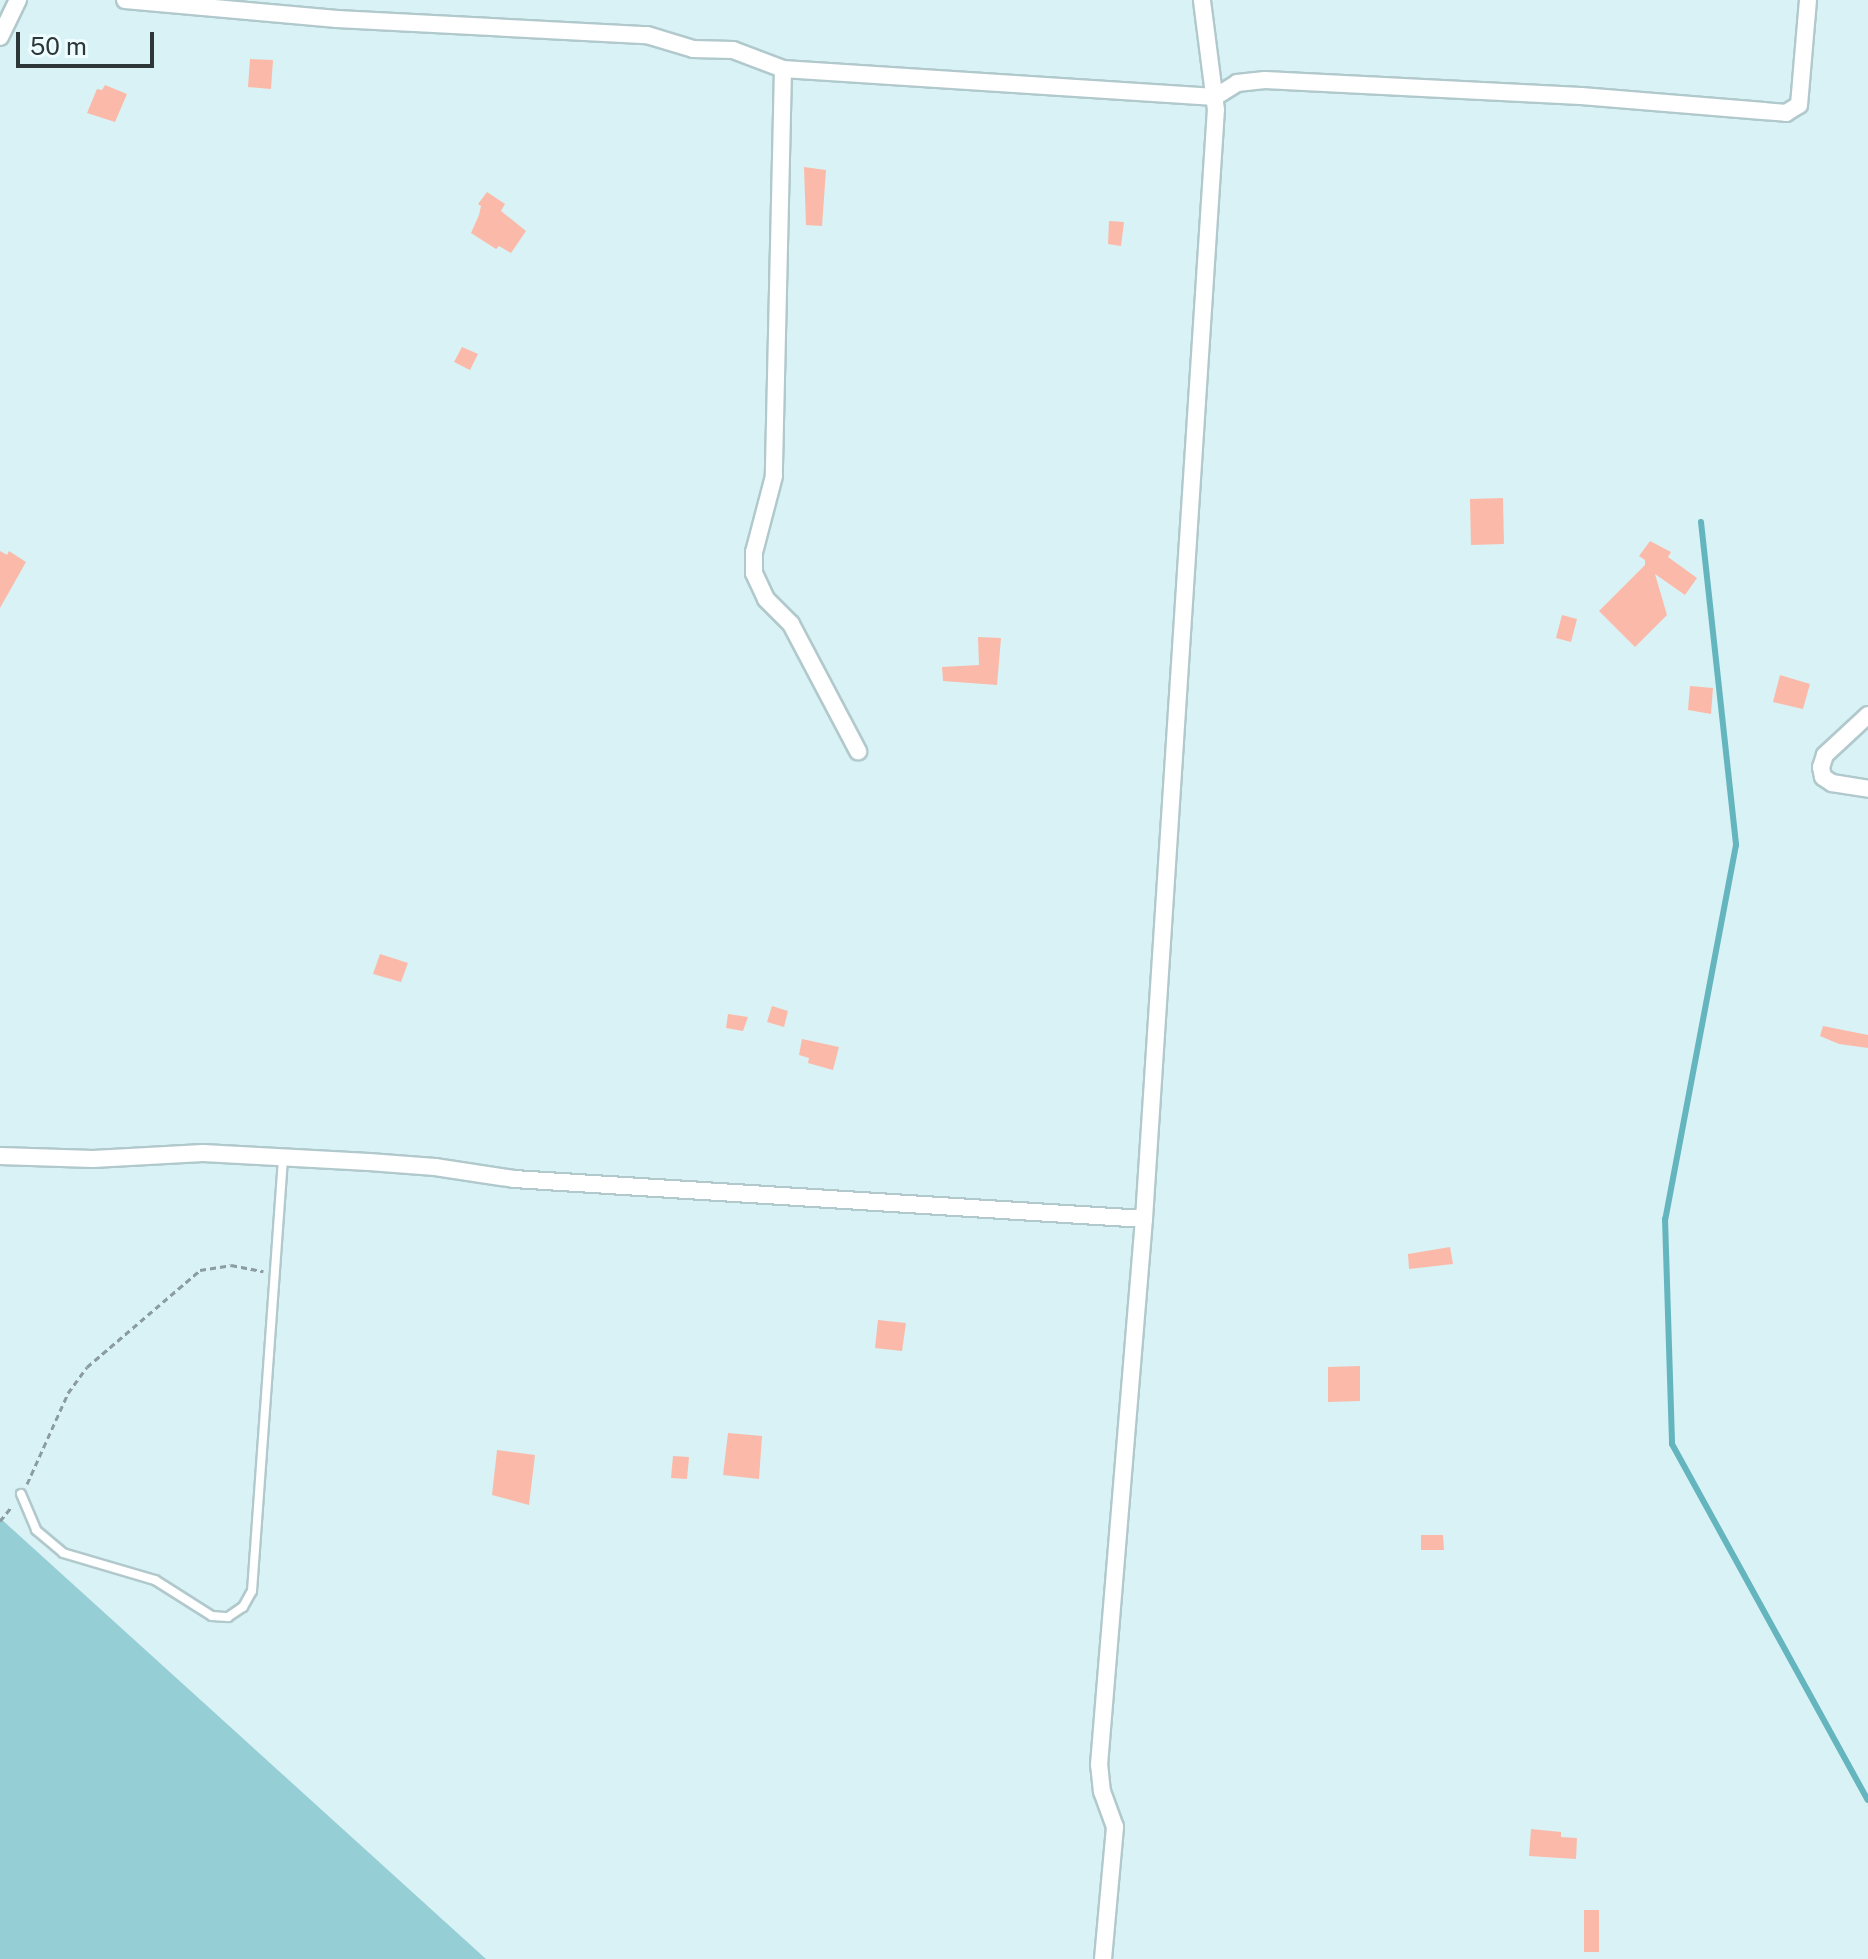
<!DOCTYPE html>
<html>
<head>
<meta charset="utf-8">
<style>
	body { margin:0 }
	#map { position:relative; width:1868px; height:1959px; overflow:hidden; background:#d9f2f5; font-family:"Public Sans",sans-serif }
	div>[style] { position:absolute }
	.green>* { inset:0; background:#95cfd5 }
	.stream>* { height:6px; margin:-3px; padding:0 3px; transform-origin:3px; border-radius:3px; background:#64b5be }
	.building>* { inset:0; background:#fbbaa9 }
	.path>* { height:3px; margin-top:-1.5px; transform-origin:0; background:repeating-linear-gradient(90deg,#8a9c9f 0 6px,transparent 0 10px) }
	.roads { filter:drop-shadow(2px 0 #b1c9cc) drop-shadow(-2px 0 #b1c9cc) drop-shadow(0 2px #b1c9cc) drop-shadow(0 -2px #b1c9cc) }
	.lane>* { height:8px; margin:-4px; padding:0 4px; transform-origin:4px; border-radius:4px; background:#fff }
	.street>* { height:16px; margin:-8px; padding:0 8px; transform-origin:8px; border-radius:8px; background:#fff }
	span { translate:-50% -50%; white-space:nowrap; text-align:center; line-height:1.15; -webkit-text-stroke:6px #eefdff; paint-order:stroke }
	.scale { position:absolute; left:16px; top:32px; width:138px; height:36px; box-sizing:border-box; border:4px solid #2d3738; border-top:0; padding-left:10px; font-size:24px; line-height:28px; white-space:nowrap; color:#2d3738; -webkit-text-stroke:6px #eefdff; paint-order:stroke }
</style>
</head>
<body>
<div id="map">
	<div class="green">
		<div style="clip-path:polygon(0 1518px,486px 1959px,0 1959px)"></div>
	</div>
	<div class="stream">
		<div style="left:1701px;top:522px;width:325px;rotate:83.8deg"></div>
		<div style="left:1736px;top:845px;width:381px;rotate:100.7deg"></div>
		<div style="left:1665px;top:1219px;width:225px;rotate:88.2deg"></div>
		<div style="left:1672px;top:1444px;width:406px;rotate:61.2deg"></div>
	</div>
	<div class="building">
		<div style="clip-path:polygon(250px 59px,273px 60px,271px 89px,248px 87px)"></div>
		<div style="clip-path:polygon(105px 85px,127px 94px,115px 122px,87px 113px,97px 89px,102px 90px)"></div>
		<div style="clip-path:polygon(804px 167px,826px 170px,822px 226px,806px 225px)"></div>
		<div style="clip-path:polygon(487px 192px,505px 204px,501px 211px,526px 231px,511px 253px,499px 246px,496px 249px,471px 233px,479px 215px,481px 206px,478px 204px)"></div>
		<div style="clip-path:polygon(1109px 221px,1124px 222px,1121px 246px,1108px 244px)"></div>
		<div style="clip-path:polygon(462px 347px,478px 354px,470px 370px,454px 362px)"></div>
		<div style="clip-path:polygon(1503px 498px,1504px 544px,1471px 545px,1470px 499px)"></div>
		<div style="clip-path:polygon(1650px 541px,1671px 552px,1668px 557px,1697px 578px,1685px 595px,1655px 574px,1667px 615px,1635px 647px,1599px 611px,1645px 565px,1645px 560px,1639px 556px)"></div>
		<div style="clip-path:polygon(0 551px,7px 555px,9px 551px,26px 562px,0 608px)"></div>
		<div style="clip-path:polygon(1562px 615px,1577px 619px,1571px 642px,1556px 638px)"></div>
		<div style="clip-path:polygon(978px 637px,1001px 638px,997px 685px,943px 681px,942px 667px,979px 665px)"></div>
		<div style="clip-path:polygon(1780px 675px,1810px 684px,1803px 709px,1773px 702px)"></div>
		<div style="clip-path:polygon(1690px 686px,1713px 688px,1711px 714px,1688px 710px)"></div>
		<div style="clip-path:polygon(380px 954px,408px 963px,401px 982px,373px 974px)"></div>
		<div style="clip-path:polygon(772px 1006px,788px 1011px,784px 1027px,767px 1022px)"></div>
		<div style="clip-path:polygon(728px 1014px,748px 1017px,743px 1031px,726px 1028px)"></div>
		<div style="clip-path:polygon(1823px 1026px,1868px 1035px,1868px 1048px,1839px 1044px,1820px 1036px)"></div>
		<div style="clip-path:polygon(802px 1039px,839px 1047px,833px 1070px,808px 1063px,809px 1058px,799px 1055px)"></div>
		<div style="clip-path:polygon(1450px 1247px,1453px 1264px,1409px 1269px,1408px 1254px)"></div>
		<div style="clip-path:polygon(878px 1320px,906px 1323px,902px 1351px,875px 1348px)"></div>
		<div style="clip-path:polygon(1360px 1366px,1360px 1401px,1328px 1402px,1328px 1367px)"></div>
		<div style="clip-path:polygon(728px 1433px,762px 1436px,759px 1479px,723px 1475px)"></div>
		<div style="clip-path:polygon(497px 1450px,535px 1455px,529px 1505px,492px 1495px)"></div>
		<div style="clip-path:polygon(673px 1456px,689px 1457px,687px 1479px,671px 1478px)"></div>
		<div style="clip-path:polygon(1421px 1535px,1443px 1535px,1444px 1550px,1421px 1550px)"></div>
		<div style="clip-path:polygon(1531px 1829px,1561px 1832px,1561px 1837px,1577px 1838px,1576px 1859px,1529px 1856px)"></div>
		<div style="clip-path:polygon(1584px 1910px,1599px 1910px,1599px 1952px,1584px 1952px)"></div>
	</div>
	<div class="path">
		<div style="left:27px;top:1484px;width:100px;rotate:-65.7deg"></div>
		<div style="left:68px;top:1393px;width:32px;rotate:-54deg"></div>
		<div style="left:87px;top:1367px;width:149px;rotate:-40.6deg"></div>
		<div style="left:200px;top:1270px;width:31px;rotate:-9deg"></div>
		<div style="left:231px;top:1265px;width:33px;rotate:11deg"></div>
		<div style="left:0;top:1521px;width:19px;rotate:-51deg"></div>
	</div>
	<div class="roads">
		<div class="lane">
			<div style="left:21px;top:1494px;width:39px;rotate:67deg"></div>
			<div style="left:36px;top:1530px;width:35px;rotate:40deg"></div>
			<div style="left:63px;top:1553px;width:96px;rotate:16.4deg"></div>
			<div style="left:155px;top:1580px;width:67px;rotate:32.3deg"></div>
			<div style="left:212px;top:1616px;width:16px;rotate:4deg"></div>
			<div style="left:228px;top:1617px;width:18px;rotate:-34deg"></div>
			<div style="left:243px;top:1607px;width:18px;rotate:-61deg"></div>
			<div style="left:252px;top:1591px;width:433px;rotate:-85.9deg"></div>
		</div>
		<div class="street">
			<div style="left:125px;top:0;width:213px;rotate:5.1deg"></div>
			<div style="left:337px;top:19px;width:310px;rotate:3deg"></div>
			<div style="left:647px;top:35px;width:48px;rotate:16.9deg"></div>
			<div style="left:693px;top:49px;width:40px;rotate:1.4deg"></div>
			<div style="left:733px;top:50px;width:53px;rotate:20.8deg"></div>
			<div style="left:783px;top:69px;width:433px;rotate:3.7deg"></div>
			<div style="left:1215px;top:97px;width:26px;rotate:-32deg"></div>
			<div style="left:1237px;top:83px;width:28px;rotate:-6deg"></div>
			<div style="left:1265px;top:80px;width:316px;rotate:2.9deg"></div>
			<div style="left:1581px;top:96px;width:206px;rotate:4.7deg"></div>
			<div style="left:1786px;top:113px;width:15px;rotate:-32deg"></div>
			<div style="left:1799px;top:105px;width:105px;rotate:-85.1deg"></div>
			<div style="left:0;top:37px;width:41px;rotate:-64.1deg"></div>
			<div style="left:783px;top:69px;width:407px;rotate:91.3deg"></div>
			<div style="left:774px;top:476px;width:79px;rotate:104.7deg"></div>
			<div style="left:754px;top:552px;width:21px;rotate:90deg"></div>
			<div style="left:754px;top:573px;width:29px;rotate:65deg"></div>
			<div style="left:766px;top:599px;width:35px;rotate:45deg"></div>
			<div style="left:791px;top:624px;width:144px;rotate:62.2deg"></div>
			<div style="left:1868px;top:715px;width:59px;rotate:137.1deg"></div>
			<div style="left:1825px;top:755px;width:13px;rotate:108deg"></div>
			<div style="left:1821px;top:767px;width:10px;rotate:79deg"></div>
			<div style="left:1823px;top:777px;width:11px;rotate:34deg"></div>
			<div style="left:1832px;top:783px;width:36px;rotate:9deg"></div>
			<div style="left:0;top:1156px;width:93px;rotate:1.8deg"></div>
			<div style="left:93px;top:1159px;width:110px;rotate:-3.1deg"></div>
			<div style="left:203px;top:1153px;width:166px;rotate:3.1deg"></div>
			<div style="left:369px;top:1162px;width:66px;rotate:4.3deg"></div>
			<div style="left:435px;top:1167px;width:80px;rotate:8.6deg"></div>
			<div style="left:514px;top:1179px;width:631px;rotate:3.63deg"></div>
			<div style="left:1103px;top:1959px;width:133px;rotate:-84.8deg"></div>
			<div style="left:1115px;top:1827px;width:37px;rotate:-110deg"></div>
			<div style="left:1102px;top:1792px;width:27px;rotate:-96deg"></div>
			<div style="left:1099px;top:1765px;width:548px;rotate:-85.29deg"></div>
			<div style="left:1144px;top:1219px;width:1111px;rotate:-86.29deg"></div>
			<div style="left:1216px;top:110px;width:111px;rotate:-97.3deg"></div>
		</div>
	</div>
	<div class="scale">50 m</div>
</div>
</body>
</html>
